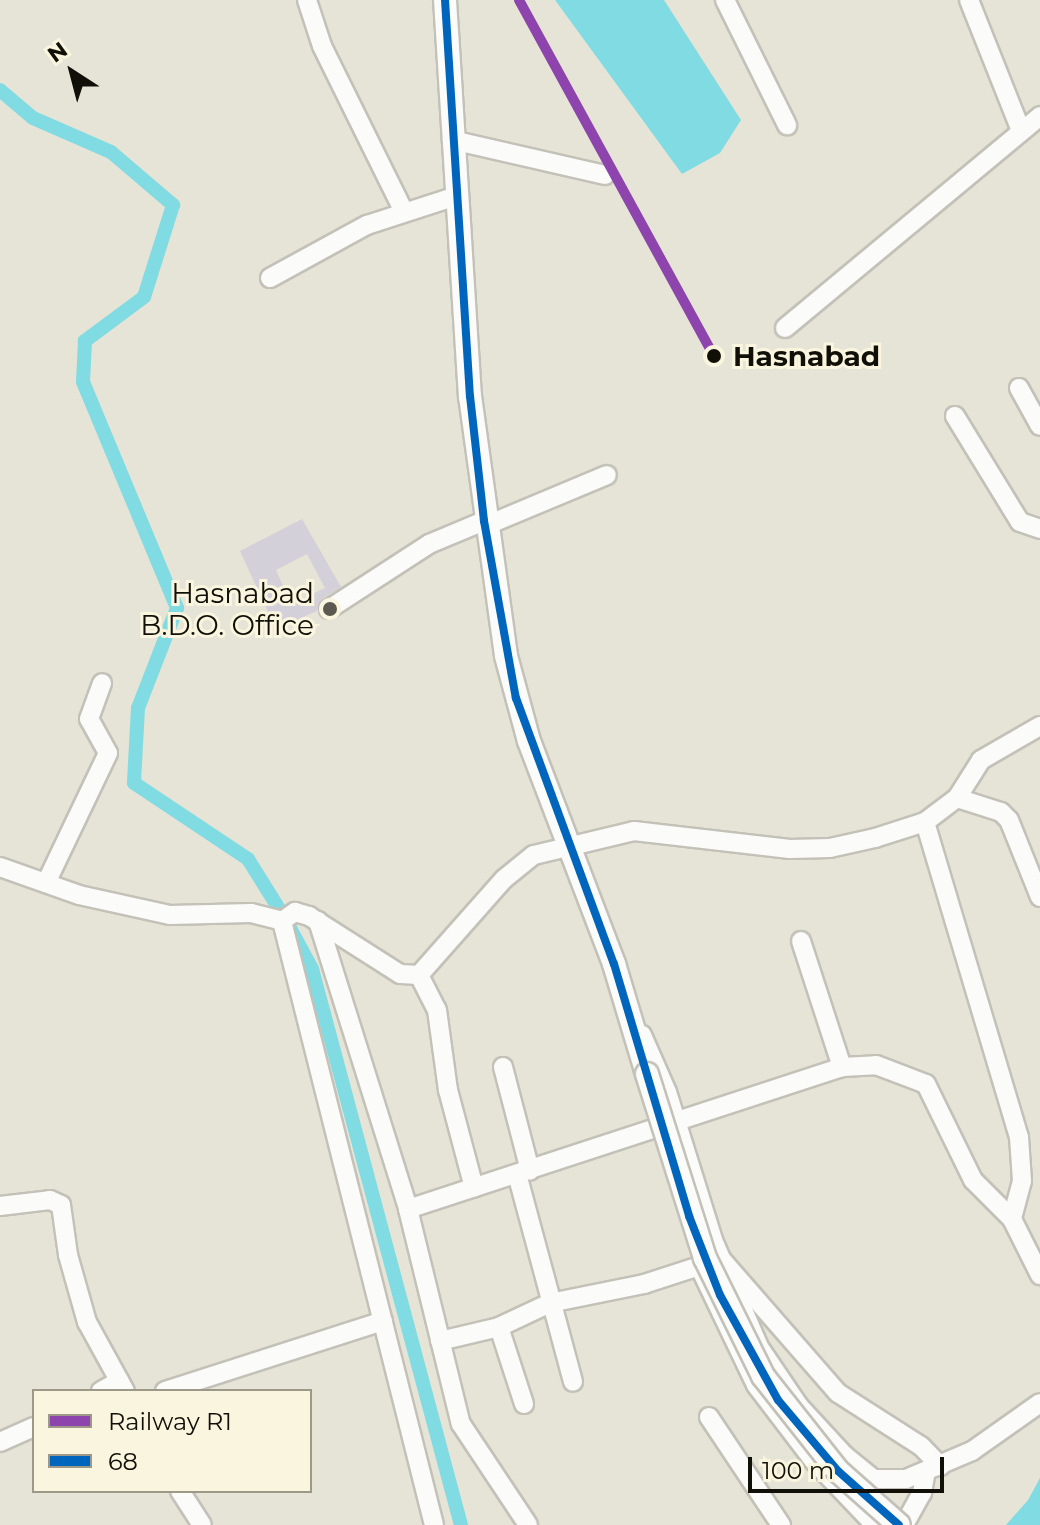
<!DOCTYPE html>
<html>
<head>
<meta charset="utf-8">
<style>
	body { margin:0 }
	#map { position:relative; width:1040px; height:1525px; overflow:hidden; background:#e6e4d7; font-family:Montserrat,sans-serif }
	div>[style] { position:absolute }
	.water>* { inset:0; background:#81dbe2 }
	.canal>* { height:14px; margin:-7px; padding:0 7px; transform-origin:7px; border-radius:7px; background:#81dbe2 }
	.building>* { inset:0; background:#d3d0d9 }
	.roads { filter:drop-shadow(2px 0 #c3c1b8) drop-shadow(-2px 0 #c3c1b8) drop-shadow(0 2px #c3c1b8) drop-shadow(0 -2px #c3c1b8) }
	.minor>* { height:18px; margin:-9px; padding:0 9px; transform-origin:9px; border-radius:9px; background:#fbfbf9 }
	.major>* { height:22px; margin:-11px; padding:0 11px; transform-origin:11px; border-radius:11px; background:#fbfbf9 }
	.bridges { filter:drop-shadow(2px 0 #c3c1b8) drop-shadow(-2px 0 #c3c1b8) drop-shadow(0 2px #c3c1b8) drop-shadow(0 -2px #c3c1b8) }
	.major-bridge>* { height:22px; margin:-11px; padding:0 11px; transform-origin:11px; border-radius:11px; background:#fbfbf9 }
	.bus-1>* { height:8px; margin:-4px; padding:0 4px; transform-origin:4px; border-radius:4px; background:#0065bd }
	.rail-1>* { height:10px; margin:-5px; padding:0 5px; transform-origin:5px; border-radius:5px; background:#8e44ad }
	.dots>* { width:22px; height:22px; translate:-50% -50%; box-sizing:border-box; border:4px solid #faf5de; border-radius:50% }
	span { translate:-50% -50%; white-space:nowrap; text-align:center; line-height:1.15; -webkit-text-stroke:6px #faf5de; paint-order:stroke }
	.stop-label { font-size:28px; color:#111008; font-weight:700 }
	.left { translate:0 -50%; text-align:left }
	.poi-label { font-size:28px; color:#111008 }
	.right { translate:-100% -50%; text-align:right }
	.legend { position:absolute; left:32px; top:1389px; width:280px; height:104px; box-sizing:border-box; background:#faf5de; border:2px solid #9d9988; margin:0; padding:10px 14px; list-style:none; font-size:24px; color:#111008 }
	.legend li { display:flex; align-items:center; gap:16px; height:40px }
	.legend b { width:40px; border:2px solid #9d9988 }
	.north { position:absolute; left:32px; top:32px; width:80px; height:80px; -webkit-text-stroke:6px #faf5de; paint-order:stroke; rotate:324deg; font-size:22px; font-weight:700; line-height:32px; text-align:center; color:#111008 }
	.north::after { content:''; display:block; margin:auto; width:28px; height:36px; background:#111008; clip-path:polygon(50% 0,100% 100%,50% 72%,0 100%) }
	.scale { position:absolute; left:748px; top:1457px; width:196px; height:36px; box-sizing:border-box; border:4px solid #111008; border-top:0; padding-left:10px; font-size:24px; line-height:28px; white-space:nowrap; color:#111008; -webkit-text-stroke:6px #faf5de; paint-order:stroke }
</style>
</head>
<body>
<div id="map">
	<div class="water">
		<div style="clip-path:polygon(555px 0,664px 0,741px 120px,720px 153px,682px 174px)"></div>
		<div style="clip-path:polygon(1040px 1478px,1040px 1525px,1006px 1525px,1028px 1500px)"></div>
	</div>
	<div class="canal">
		<div style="left:0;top:90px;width:43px;rotate:40.3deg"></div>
		<div style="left:33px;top:118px;width:85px;rotate:23.6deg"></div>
		<div style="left:111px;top:152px;width:82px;rotate:40.5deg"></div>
		<div style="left:173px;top:205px;width:96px;rotate:107.5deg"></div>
		<div style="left:144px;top:297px;width:74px;rotate:143.3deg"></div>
		<div style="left:85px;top:341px;width:41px;rotate:92.8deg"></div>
		<div style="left:83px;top:382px;width:245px;rotate:67.4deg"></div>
		<div style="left:177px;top:608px;width:107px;rotate:111.3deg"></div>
		<div style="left:138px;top:708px;width:75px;rotate:93.1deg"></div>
		<div style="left:134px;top:783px;width:137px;rotate:33.7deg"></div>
		<div style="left:248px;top:859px;width:62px;rotate:58.1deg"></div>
		<div style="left:290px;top:928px;width:47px;rotate:61.8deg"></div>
		<div style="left:312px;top:969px;width:576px;rotate:75deg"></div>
	</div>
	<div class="building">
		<div style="clip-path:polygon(evenodd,302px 519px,341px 587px,322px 599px,317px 611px,276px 629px,240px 551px,302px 519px,307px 554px,325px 588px,291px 604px,276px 570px,307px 554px)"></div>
	</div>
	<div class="roads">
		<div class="minor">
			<div style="left:307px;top:0;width:48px;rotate:71.9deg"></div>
			<div style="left:322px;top:46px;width:183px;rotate:63.7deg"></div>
			<div style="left:725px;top:0;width:140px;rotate:63.6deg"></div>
			<div style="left:969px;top:0;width:141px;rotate:68.3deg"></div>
			<div style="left:452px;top:140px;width:157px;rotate:12.9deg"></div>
			<div style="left:270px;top:278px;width:111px;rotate:-28.7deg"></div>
			<div style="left:367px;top:225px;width:94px;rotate:-18deg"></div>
			<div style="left:785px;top:328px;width:332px;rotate:-39.7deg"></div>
			<div style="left:1019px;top:388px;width:43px;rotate:61.1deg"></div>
			<div style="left:955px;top:416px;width:124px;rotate:58.5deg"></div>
			<div style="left:1020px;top:522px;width:21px;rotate:19deg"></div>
			<div style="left:485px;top:526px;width:132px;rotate:-22.7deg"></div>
			<div style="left:329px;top:609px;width:119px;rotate:-33deg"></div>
			<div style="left:429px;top:544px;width:60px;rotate:-22.7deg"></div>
			<div style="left:957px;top:798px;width:46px;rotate:17.7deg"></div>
			<div style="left:1001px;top:812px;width:11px;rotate:45deg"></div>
			<div style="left:1009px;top:820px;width:83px;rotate:68.1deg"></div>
			<div style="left:925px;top:822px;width:329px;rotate:73.4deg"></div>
			<div style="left:1019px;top:1137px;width:44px;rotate:86.1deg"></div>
			<div style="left:1022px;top:1181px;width:39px;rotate:105deg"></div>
			<div style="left:0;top:867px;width:84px;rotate:19.5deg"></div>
			<div style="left:79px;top:895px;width:93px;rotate:12.4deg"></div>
			<div style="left:170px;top:915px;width:81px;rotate:-1.4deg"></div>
			<div style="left:251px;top:913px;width:32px;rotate:14deg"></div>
			<div style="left:46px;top:883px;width:144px;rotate:-64.5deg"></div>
			<div style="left:108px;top:753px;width:39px;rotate:-119deg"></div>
			<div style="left:89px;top:719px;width:38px;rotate:-70deg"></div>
			<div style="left:318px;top:921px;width:302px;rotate:72.6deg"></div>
			<div style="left:408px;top:1209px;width:221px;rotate:76.2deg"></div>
			<div style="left:461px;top:1424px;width:121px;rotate:56.4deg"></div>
			<div style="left:801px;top:941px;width:133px;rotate:72deg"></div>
			<div style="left:419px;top:975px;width:39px;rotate:63deg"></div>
			<div style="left:437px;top:1010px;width:81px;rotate:82.2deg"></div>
			<div style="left:448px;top:1090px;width:101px;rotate:75.1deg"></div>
			<div style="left:642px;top:1035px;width:62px;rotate:66.3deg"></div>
			<div style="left:667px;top:1092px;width:155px;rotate:72.7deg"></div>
			<div style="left:713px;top:1240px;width:116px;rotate:66.7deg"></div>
			<div style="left:759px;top:1347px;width:71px;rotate:55.9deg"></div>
			<div style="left:799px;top:1406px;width:67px;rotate:47.4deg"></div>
			<div style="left:844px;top:1455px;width:38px;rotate:39deg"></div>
			<div style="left:874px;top:1479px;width:32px"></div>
			<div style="left:906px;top:1479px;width:72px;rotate:-23deg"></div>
			<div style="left:972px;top:1451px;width:83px;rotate:-35.2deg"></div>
			<div style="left:503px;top:1067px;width:107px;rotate:75.4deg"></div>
			<div style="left:517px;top:1174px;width:215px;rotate:74.9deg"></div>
			<div style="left:0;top:1206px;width:50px;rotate:-6.8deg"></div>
			<div style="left:50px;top:1200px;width:12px;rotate:24deg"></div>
			<div style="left:61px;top:1205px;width:50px;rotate:82deg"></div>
			<div style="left:68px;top:1255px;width:70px;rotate:74.2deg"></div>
			<div style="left:87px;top:1322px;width:79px;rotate:61.2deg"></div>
			<div style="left:408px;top:1209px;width:457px;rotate:-18.1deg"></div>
			<div style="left:842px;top:1067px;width:34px;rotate:-3deg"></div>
			<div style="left:876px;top:1065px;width:53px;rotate:20.8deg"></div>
			<div style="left:926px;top:1084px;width:107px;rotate:63.9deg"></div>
			<div style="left:973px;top:1180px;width:55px;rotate:45deg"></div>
			<div style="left:1012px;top:1219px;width:63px;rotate:63.4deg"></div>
			<div style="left:701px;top:1270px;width:127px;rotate:64.4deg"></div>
			<div style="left:756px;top:1385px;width:96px;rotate:52.7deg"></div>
			<div style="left:814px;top:1461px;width:88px;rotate:46.4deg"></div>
			<div style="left:499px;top:1327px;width:81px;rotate:72deg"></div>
			<div style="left:440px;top:1341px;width:61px;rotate:-13.3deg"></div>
			<div style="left:499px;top:1327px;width:56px;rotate:-25.2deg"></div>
			<div style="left:550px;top:1303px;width:96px;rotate:-11.4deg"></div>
			<div style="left:644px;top:1284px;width:81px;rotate:-18deg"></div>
			<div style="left:721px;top:1259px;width:178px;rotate:48.9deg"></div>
			<div style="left:838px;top:1393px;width:98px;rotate:32.6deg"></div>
			<div style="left:921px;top:1446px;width:28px;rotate:46deg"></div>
			<div style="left:101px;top:1391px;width:21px;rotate:-29deg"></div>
			<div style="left:165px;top:1391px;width:229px;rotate:-17.8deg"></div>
			<div style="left:709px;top:1417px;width:130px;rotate:56.3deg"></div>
			<div style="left:0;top:1442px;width:37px;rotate:-24deg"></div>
			<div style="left:180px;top:1491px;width:40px;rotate:57.1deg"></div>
			<div style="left:434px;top:1525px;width:623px;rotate:-104.13deg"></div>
			<div style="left:282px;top:921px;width:16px;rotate:-35deg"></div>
			<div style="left:295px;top:912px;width:15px;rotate:16deg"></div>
			<div style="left:309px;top:916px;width:108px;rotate:32.5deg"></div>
			<div style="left:400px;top:974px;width:19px;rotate:3deg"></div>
			<div style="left:419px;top:975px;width:128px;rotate:-48.5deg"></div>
			<div style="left:504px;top:879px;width:38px;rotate:-39deg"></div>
			<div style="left:534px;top:855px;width:103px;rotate:-13.5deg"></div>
			<div style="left:634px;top:831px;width:157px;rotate:6.6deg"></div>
			<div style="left:790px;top:849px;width:40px;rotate:-1.4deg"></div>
			<div style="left:830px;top:848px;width:46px;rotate:-12.5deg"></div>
			<div style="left:875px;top:838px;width:52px;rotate:-17.7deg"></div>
			<div style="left:925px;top:822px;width:40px;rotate:-37deg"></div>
			<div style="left:957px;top:798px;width:45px;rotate:-57.7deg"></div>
			<div style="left:981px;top:760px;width:68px;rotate:-30deg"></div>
			<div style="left:904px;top:1525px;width:37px;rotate:-61deg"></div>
			<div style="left:922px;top:1493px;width:22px;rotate:-80deg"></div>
		</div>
		<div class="major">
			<div style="left:445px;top:0;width:397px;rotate:86.4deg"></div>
			<div style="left:470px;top:396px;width:262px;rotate:82.1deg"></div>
			<div style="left:506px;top:656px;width:88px;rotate:74.9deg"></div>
			<div style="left:529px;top:741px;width:239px;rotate:69.1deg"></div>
			<div style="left:614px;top:964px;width:115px;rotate:73.3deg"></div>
		</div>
	</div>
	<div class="bridges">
		<div class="major-bridge">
			<div style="left:647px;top:1074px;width:193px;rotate:72.5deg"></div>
			<div style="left:705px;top:1258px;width:131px;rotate:63.8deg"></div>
			<div style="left:763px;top:1376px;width:121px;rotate:51.7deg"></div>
			<div style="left:838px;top:1471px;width:81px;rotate:41.5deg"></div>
		</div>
	</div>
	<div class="bus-1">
		<div style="left:445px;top:0;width:397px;rotate:86.4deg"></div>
		<div style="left:470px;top:396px;width:126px;rotate:83.6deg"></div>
		<div style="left:484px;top:521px;width:180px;rotate:79.8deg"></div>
		<div style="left:516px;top:698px;width:283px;rotate:69.8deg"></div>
		<div style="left:614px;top:964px;width:263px;rotate:73.4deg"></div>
		<div style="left:689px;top:1216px;width:85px;rotate:68.6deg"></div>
		<div style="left:720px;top:1295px;width:120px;rotate:61.1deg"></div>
		<div style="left:778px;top:1400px;width:93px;rotate:49.8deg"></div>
		<div style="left:838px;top:1471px;width:81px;rotate:41.5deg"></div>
	</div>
	<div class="rail-1">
		<div style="left:519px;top:0;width:406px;rotate:61.3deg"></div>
	</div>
	<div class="dots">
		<div style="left:714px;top:356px;background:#111008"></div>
		<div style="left:330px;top:609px;background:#5c5a50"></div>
	</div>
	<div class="stop-label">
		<span class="left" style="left:733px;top:356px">Hasnabad</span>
	</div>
	<div class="poi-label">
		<span class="right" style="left:314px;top:609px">Hasnabad<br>B.D.O. Office</span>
	</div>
	<ul class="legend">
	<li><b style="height:10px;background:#8e44ad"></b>Railway R1</li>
	<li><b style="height:10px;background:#0065bd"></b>68</li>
	</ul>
	<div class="north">N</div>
	<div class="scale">100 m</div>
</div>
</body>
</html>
